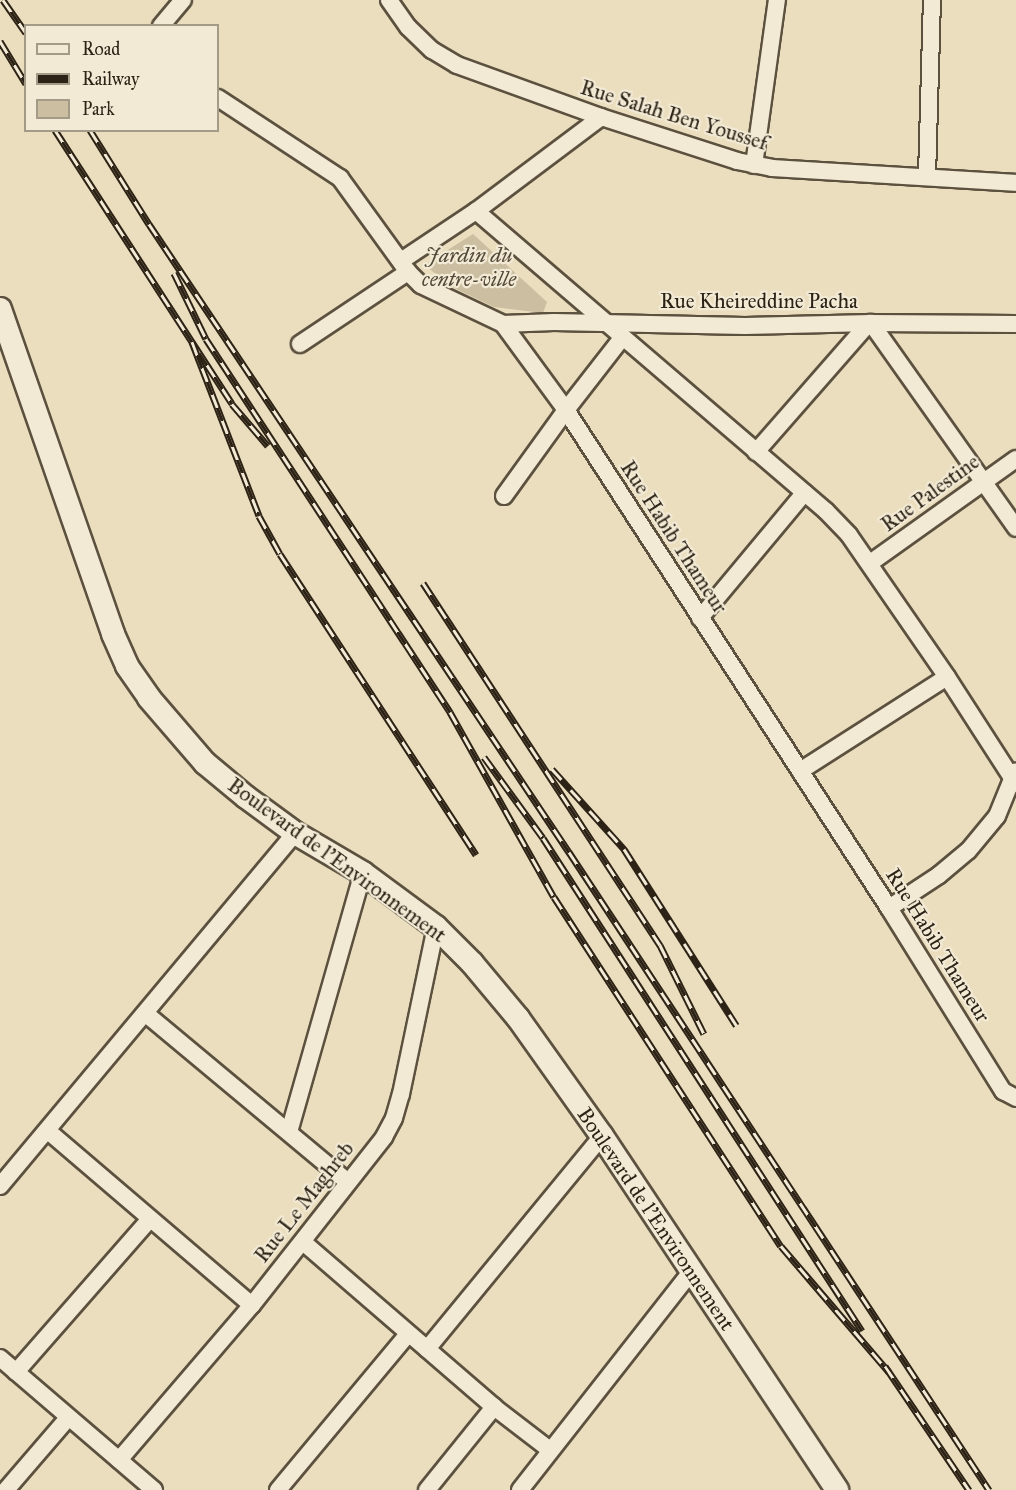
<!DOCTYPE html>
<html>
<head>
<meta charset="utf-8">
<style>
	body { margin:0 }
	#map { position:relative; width:1016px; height:1490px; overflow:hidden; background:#ebdebe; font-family:"IM FELL Great Primer",serif }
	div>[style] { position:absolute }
	.green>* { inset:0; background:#cbbea1 }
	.roads { filter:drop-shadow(2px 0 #5c513f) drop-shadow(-2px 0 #5c513f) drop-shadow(0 2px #5c513f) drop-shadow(0 -2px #5c513f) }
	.street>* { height:16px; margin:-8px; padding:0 8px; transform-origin:8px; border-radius:8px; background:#f2ead5 }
	.secondary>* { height:22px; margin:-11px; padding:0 11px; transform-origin:11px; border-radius:11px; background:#f2ead5 }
	.rail>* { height:7px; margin-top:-3.5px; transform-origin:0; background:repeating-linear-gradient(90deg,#f2ead5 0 14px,#2c2215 0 28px); box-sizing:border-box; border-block:2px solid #2c2215 }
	span { translate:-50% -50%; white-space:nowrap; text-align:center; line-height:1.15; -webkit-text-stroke:4.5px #f2ead5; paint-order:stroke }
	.street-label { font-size:21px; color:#2c2215 }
	.park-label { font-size:21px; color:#544938; font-style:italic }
	.legend { position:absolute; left:24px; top:24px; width:195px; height:108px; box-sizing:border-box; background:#f2ead5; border:2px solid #a39a88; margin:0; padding:8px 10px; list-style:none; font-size:18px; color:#2c2215 }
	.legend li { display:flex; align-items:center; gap:12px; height:30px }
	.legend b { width:30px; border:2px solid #a39a88 }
</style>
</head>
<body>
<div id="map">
	<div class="green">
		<div style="clip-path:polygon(473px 234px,547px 302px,543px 313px,494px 307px,456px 289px,424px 265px)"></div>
	</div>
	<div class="roads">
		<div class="street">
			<div style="left:389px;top:0;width:33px;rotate:55deg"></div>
			<div style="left:408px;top:27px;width:33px;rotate:44deg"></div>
			<div style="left:432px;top:50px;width:29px;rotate:31deg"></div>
			<div style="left:457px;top:65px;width:153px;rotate:19.9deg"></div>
			<div style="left:601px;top:117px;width:143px;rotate:17.9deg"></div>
			<div style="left:737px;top:161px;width:36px;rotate:11deg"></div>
			<div style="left:772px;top:168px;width:244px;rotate:3.5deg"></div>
			<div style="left:161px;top:26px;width:34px;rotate:-50deg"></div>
			<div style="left:218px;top:98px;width:146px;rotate:33.3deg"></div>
			<div style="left:340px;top:178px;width:116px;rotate:54.1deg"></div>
			<div style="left:408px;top:272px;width:18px;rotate:45deg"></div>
			<div style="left:421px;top:285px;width:91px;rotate:25.4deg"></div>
			<div style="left:503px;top:324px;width:107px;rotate:53.8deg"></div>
			<div style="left:566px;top:410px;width:594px;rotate:57.03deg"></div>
			<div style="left:889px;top:908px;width:216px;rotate:58.1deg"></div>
			<div style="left:1003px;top:1091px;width:15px;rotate:28deg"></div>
			<div style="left:754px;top:165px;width:167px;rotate:-82.1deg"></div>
			<div style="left:927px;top:177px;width:177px;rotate:-88.4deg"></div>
			<div style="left:476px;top:211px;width:461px;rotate:40.6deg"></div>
			<div style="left:826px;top:511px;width:33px;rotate:46deg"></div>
			<div style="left:849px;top:535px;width:173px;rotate:55.4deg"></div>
			<div style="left:947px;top:677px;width:127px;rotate:57.2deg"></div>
			<div style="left:401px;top:261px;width:90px;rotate:-33.7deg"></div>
			<div style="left:476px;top:211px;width:156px;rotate:-36.9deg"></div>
			<div style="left:871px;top:323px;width:251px;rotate:54.7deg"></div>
			<div style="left:503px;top:324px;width:51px;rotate:-2.2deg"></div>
			<div style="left:554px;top:322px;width:191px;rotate:1.2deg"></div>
			<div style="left:745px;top:326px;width:126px;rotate:-1.4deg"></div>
			<div style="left:871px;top:323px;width:145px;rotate:0.4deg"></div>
			<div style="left:300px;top:344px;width:130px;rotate:-33.7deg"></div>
			<div style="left:756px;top:452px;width:171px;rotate:-48.8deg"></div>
			<div style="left:504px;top:496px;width:106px;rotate:-54.2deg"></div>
			<div style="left:566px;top:410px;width:91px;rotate:-52.1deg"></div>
			<div style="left:870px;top:563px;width:179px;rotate:-35.5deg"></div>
			<div style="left:700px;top:618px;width:163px;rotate:-50.2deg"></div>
			<div style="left:800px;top:771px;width:174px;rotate:-32.6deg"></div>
			<div style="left:889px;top:908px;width:60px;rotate:-33.4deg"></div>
			<div style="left:939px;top:875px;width:38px;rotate:-40deg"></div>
			<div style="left:968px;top:851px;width:45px;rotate:-50.4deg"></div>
			<div style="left:997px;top:816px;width:48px;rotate:-67.8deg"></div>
			<div style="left:145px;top:1013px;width:264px;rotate:39.8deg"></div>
			<div style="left:48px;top:1131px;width:268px;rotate:40.5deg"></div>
			<div style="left:289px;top:1132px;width:269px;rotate:-74.1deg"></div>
			<div style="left:0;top:1186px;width:460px;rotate:-50.1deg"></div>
			<div style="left:303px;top:1242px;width:252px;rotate:40.8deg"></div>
			<div style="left:494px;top:1407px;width:71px;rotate:37.5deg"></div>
			<div style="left:427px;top:1349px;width:276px;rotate:-50.6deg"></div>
			<div style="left:0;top:1358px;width:203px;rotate:40.6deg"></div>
			<div style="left:16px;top:1372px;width:202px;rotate:-48.8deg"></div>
			<div style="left:119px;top:1460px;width:204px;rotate:-49.4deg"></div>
			<div style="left:252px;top:1305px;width:214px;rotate:-51.8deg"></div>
			<div style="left:384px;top:1137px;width:21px;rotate:-62deg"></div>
			<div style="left:394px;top:1118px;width:25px;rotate:-74deg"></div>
			<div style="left:401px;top:1094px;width:171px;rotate:-78.2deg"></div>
			<div style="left:6px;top:1490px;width:95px;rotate:-49.3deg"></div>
			<div style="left:278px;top:1490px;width:203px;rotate:-50.2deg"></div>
			<div style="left:427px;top:1490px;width:107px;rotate:-51.1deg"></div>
			<div style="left:520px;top:1490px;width:277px;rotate:-51.9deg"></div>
		</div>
		<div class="secondary">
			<div style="left:0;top:309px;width:344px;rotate:70.8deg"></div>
			<div style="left:113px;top:634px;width:35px;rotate:66deg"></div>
			<div style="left:127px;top:666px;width:39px;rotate:55deg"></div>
			<div style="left:149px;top:698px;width:86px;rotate:49.3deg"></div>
			<div style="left:205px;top:763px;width:53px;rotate:39.7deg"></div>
			<div style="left:246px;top:797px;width:61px;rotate:36.3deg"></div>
			<div style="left:295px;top:833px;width:79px;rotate:30.5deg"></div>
			<div style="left:363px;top:873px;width:91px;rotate:36.5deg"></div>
			<div style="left:436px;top:927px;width:51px;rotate:45deg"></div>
			<div style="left:472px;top:963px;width:72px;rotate:50.1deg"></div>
			<div style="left:518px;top:1018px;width:145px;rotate:54.6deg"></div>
			<div style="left:602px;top:1136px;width:425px;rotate:56.4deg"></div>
		</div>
	</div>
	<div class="rail">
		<div style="left:3px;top:0;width:40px;rotate:55.1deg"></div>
		<div style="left:0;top:41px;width:50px;rotate:58.8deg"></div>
		<div style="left:55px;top:130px;width:326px;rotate:57.1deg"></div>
		<div style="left:232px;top:404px;width:55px;rotate:49.4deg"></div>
		<div style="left:90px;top:130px;width:111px;rotate:57.9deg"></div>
		<div style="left:149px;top:224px;width:756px;rotate:56.23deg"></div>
		<div style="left:569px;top:852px;width:764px;rotate:56.64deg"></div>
		<div style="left:174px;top:273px;width:73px;rotate:64.1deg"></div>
		<div style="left:206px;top:339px;width:446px;rotate:56.8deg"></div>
		<div style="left:450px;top:712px;width:212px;rotate:60.7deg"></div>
		<div style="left:554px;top:897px;width:416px;rotate:57deg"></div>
		<div style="left:781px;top:1246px;width:166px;rotate:49.4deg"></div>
		<div style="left:192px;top:342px;width:186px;rotate:68.9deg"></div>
		<div style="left:259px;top:516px;width:43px;rotate:61.1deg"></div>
		<div style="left:280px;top:554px;width:359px;rotate:56.9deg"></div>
		<div style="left:423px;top:583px;width:433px;rotate:56.8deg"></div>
		<div style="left:660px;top:945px;width:99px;rotate:63.7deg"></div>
		<div style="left:484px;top:757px;width:100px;rotate:53.9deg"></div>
		<div style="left:543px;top:838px;width:587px;rotate:57.09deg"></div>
		<div style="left:552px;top:769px;width:108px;rotate:48deg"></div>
		<div style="left:624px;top:849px;width:209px;rotate:57.5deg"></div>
		<div style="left:885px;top:1366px;width:150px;rotate:55.9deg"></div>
	</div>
	<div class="street-label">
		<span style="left:674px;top:115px;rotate:17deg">Rue Salah Ben Youssef</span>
		<span style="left:759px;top:301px">Rue Kheireddine Pacha</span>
		<span style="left:930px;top:493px;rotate:-36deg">Rue Palestine</span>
		<span style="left:674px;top:537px;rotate:57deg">Rue Habib Thameur</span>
		<span style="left:337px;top:860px;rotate:36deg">Boulevard de l'Environnement</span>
		<span style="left:938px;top:945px;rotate:58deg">Rue Habib Thameur</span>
		<span style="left:304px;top:1202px;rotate:-52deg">Rue Le Maghreb</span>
		<span style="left:656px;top:1219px;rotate:56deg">Boulevard de l'Environnement</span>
	</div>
	<div class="park-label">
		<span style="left:469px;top:267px">Jardin du<br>centre-ville</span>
	</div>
	<ul class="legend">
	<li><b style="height:8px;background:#f2ead5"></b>Road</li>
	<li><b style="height:8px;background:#2c2215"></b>Railway</li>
	<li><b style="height:16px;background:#cbbea1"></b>Park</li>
	</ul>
</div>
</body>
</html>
